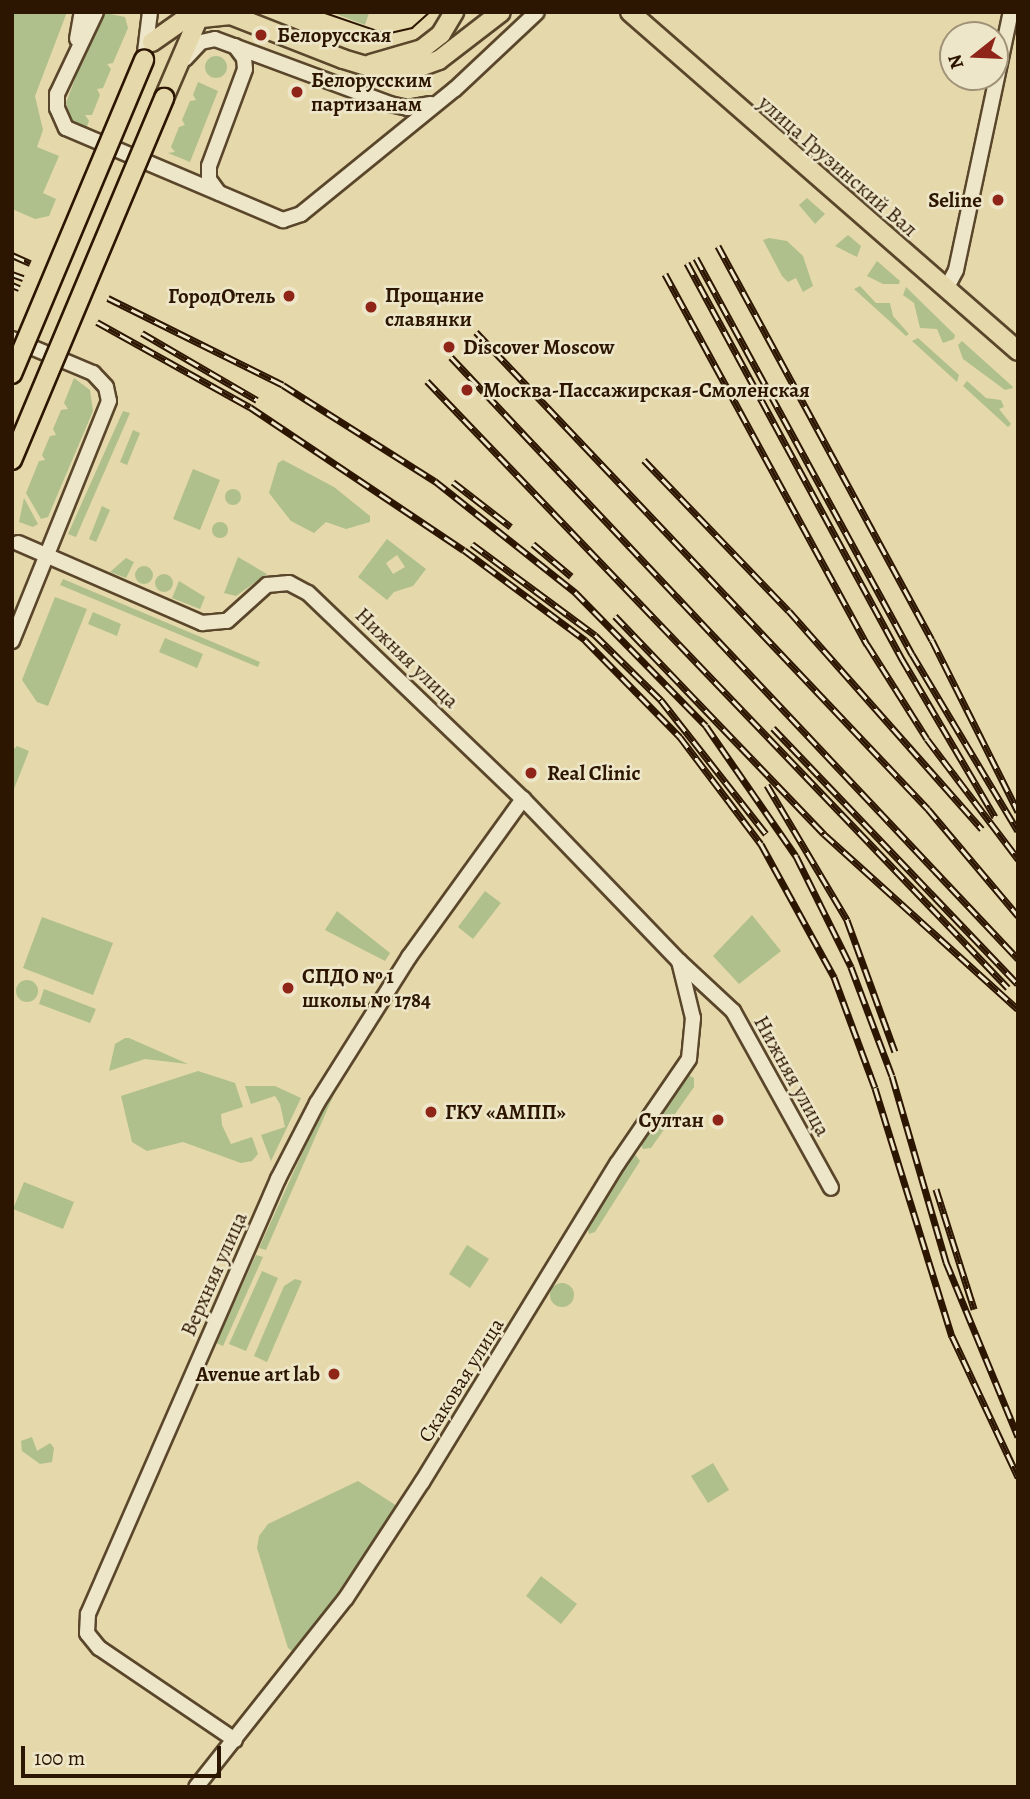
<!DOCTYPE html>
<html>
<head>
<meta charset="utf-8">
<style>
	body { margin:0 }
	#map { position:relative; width:1030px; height:1799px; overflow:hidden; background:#e5d8aa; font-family:Alegreya,serif }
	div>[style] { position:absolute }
	.green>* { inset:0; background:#afc08c }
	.round { border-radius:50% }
	.roads { filter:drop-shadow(2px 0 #5a462b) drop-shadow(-2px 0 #5a462b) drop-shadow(0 2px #5a462b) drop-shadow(0 -2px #5a462b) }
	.minor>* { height:14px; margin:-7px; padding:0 7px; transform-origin:7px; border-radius:7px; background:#eee6c8 }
	.major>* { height:18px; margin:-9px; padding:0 9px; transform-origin:9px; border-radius:9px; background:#e5d8aa }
	.tram>* { height:2px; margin:-1px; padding:0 1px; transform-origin:1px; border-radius:1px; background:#2c1501 }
	.rail>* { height:7px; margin-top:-3.5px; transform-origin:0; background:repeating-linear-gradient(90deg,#eee6c8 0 13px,#2c1501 0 26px); box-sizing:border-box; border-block:2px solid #2c1501 }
	.bridges { filter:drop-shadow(2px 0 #2c1501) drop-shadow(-2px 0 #2c1501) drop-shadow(0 2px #2c1501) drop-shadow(0 -2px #2c1501) }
	.major-bridge>* { height:18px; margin:-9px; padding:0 9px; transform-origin:9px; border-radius:9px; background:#e5d8aa }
	.dots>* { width:19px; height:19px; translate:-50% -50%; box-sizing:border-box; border:4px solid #eee6c8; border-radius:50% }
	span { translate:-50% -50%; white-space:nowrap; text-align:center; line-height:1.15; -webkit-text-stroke:5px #eee6c8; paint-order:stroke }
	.poi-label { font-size:21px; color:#2c1501; font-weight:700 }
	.left { translate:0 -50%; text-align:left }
	.right { translate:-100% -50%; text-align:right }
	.street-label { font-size:21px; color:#2c1501 }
	.frame { position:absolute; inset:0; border:14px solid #2c1501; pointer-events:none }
	.north { position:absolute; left:939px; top:21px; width:70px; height:70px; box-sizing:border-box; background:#eee6c8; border:2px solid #a09278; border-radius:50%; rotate:252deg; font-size:19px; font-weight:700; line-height:28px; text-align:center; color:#2c1501 }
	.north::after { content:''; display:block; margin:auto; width:24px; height:32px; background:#8f2418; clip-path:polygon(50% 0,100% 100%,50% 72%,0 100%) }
	.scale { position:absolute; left:21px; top:1746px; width:200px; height:32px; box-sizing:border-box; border:4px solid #2c1501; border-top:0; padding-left:9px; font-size:21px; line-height:24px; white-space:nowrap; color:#2c1501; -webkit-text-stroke:5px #eee6c8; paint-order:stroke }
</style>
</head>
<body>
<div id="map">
	<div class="green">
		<div style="clip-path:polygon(12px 12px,67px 12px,35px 96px,43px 130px,37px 147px,59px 156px,43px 193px,56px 199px,49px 216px,35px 219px,12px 209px)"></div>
		<div style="clip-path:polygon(100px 12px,125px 17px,128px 28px,113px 63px,107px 64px,111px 69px,103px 88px,97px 89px,100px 95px,92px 115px,85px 115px,89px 121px,86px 129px,71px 119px,66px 103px)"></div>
		<div style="clip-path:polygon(331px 12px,369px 12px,369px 13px,365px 25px)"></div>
		<div class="round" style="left:205px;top:56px;width:22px;height:22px"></div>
		<div style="clip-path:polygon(198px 82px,218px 91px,190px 162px,168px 153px,175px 152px,171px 147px,179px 127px,185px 125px,182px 120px,190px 101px,196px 100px,193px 95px)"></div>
		<div style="clip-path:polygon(807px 198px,825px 214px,815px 224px,799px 205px)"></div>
		<div style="clip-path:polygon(848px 235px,861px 246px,857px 257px,835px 246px)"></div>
		<div style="clip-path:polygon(769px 238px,787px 241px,803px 256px,813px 286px,803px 292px,796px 278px,788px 282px,782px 276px,763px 240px)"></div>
		<div style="clip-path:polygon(877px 261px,900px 281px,899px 284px,883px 284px,867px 276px)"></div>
		<div style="clip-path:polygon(860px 286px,876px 303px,890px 303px,893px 316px,909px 334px,906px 336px,854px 289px)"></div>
		<div style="clip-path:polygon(906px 287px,955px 335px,954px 339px,943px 343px,937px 329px,920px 328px,914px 303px,903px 295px)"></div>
		<div style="clip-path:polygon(918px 338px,959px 375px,957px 382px,912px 341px)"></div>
		<div style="clip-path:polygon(962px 341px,1012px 386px,1013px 388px,1005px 390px,963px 359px,958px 345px)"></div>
		<div style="clip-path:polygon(74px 378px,90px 390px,93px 411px,48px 517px,41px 519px,26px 493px,39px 461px,45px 460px,42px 455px,50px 436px,56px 435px,53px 429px,61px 410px,68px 409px,64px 403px)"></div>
		<div style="clip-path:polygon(967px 381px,986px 398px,1001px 400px,1004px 407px,999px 409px,1011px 424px,1008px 427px,963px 386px)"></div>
		<div style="clip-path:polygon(123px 411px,130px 413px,76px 537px,68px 534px)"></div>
		<div style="clip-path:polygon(133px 430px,140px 433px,127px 465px,120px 462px)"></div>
		<div style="clip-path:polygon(283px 460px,334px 487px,370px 516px,370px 522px,346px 529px,326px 522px,314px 533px,291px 521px,269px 493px,278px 463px)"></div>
		<div style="clip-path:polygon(193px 469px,220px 480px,200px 530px,173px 519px)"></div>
		<div class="round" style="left:225px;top:489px;width:16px;height:16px"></div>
		<div style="clip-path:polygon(24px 498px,38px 524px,33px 527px,19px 522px)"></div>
		<div style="clip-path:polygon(102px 506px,110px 510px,96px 542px,89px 539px)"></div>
		<div class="round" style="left:212px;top:522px;width:16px;height:16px"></div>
		<div style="clip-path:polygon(evenodd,387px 539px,426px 569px,413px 586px,394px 592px,387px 600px,358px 577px,387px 539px,397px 555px,405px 567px,393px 574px,386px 563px,397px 555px)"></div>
		<div style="clip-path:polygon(238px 557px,267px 574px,236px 596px,224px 593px)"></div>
		<div style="clip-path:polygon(126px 558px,134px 562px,126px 578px,110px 572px)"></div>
		<div class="round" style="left:135px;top:566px;width:18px;height:18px"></div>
		<div class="round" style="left:155px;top:574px;width:18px;height:18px"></div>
		<div style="clip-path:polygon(63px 579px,260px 662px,258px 667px,60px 585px)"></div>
		<div style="clip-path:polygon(179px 581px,205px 597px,200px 609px,172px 598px)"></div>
		<div style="clip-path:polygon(55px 597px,87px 609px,48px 706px,37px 702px,22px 680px)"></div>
		<div style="clip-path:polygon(93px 612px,121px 624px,117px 636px,88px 624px)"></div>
		<div style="clip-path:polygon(165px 638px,203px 654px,197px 668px,159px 652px)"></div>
		<div style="clip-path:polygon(17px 746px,29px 751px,12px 794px,12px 751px)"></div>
		<div style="clip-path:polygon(485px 891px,501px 903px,473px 939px,458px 927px)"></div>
		<div style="clip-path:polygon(337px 911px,390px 953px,385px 961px,325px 930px)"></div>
		<div style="clip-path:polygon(752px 915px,781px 951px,739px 984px,713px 956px)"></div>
		<div style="clip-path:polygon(42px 917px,113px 943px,93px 995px,23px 968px)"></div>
		<div class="round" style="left:16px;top:980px;width:22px;height:22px"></div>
		<div style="clip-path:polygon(44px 989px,96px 1009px,90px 1023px,39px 1004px)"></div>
		<div style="clip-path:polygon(125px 1038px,129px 1038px,188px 1064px,145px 1059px,109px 1071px,115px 1044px)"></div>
		<div style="clip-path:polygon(198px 1071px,235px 1083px,243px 1107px,221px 1114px,222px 1125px,231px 1144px,252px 1137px,258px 1154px,252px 1161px,241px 1163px,183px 1142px,147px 1151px,132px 1142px,121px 1096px)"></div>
		<div style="clip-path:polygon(688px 1075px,694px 1078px,694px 1087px,651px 1148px,643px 1149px,639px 1141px)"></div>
		<div style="clip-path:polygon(338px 1085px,266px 1250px,259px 1248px,333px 1086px)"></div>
		<div style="clip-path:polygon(245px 1086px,275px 1086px,301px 1098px,271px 1161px,261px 1135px,285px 1127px,280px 1104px,275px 1096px,251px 1104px)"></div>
		<div style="clip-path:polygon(634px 1153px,640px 1161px,595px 1232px,589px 1234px,587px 1225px)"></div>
		<div style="clip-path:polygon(24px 1182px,74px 1202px,63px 1229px,13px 1209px)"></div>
		<div style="clip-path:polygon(467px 1245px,489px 1259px,470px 1288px,449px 1274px)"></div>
		<div style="clip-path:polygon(256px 1255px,263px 1257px,223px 1346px,216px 1343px)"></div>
		<div style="clip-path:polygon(262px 1271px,278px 1278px,246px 1351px,229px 1344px)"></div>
		<div style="clip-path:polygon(295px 1279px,302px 1281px,267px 1362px,254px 1356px,284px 1286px)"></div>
		<div class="round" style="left:550px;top:1283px;width:24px;height:24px"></div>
		<div style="clip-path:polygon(32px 1437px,37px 1451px,50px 1443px,54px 1448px,52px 1462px,40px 1464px,22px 1451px,21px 1441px)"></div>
		<div style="clip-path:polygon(713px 1463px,729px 1490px,708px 1503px,691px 1476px)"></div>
		<div style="clip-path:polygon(358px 1481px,397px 1506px,296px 1654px,288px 1648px,257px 1548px,259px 1536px,268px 1524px)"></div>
		<div style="clip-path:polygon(541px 1576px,577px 1604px,561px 1624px,526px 1596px)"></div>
	</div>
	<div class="roads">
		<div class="minor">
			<div style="left:96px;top:12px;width:91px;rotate:115.4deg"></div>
			<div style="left:57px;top:94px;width:14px;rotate:90deg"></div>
			<div style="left:57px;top:108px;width:22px;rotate:66deg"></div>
			<div style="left:66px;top:128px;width:236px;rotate:23deg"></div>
			<div style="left:283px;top:220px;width:19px;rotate:-18deg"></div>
			<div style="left:301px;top:214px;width:198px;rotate:-39.1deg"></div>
			<div style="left:455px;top:89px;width:112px;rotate:-43.2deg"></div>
			<div style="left:77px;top:39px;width:27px;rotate:-80deg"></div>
			<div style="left:185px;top:59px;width:23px;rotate:-47deg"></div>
			<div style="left:201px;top:42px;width:14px;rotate:-12deg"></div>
			<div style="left:215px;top:39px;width:187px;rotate:20.4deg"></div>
			<div style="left:390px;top:104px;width:18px;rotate:13deg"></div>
			<div style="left:408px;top:108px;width:23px;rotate:-10deg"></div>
			<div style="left:144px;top:60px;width:48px;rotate:-82.9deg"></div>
			<div style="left:219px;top:193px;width:17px;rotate:-126deg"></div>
			<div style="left:209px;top:179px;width:13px;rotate:-90deg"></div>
			<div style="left:209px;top:166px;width:103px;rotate:-69.6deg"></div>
			<div style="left:245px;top:69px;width:11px;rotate:-95deg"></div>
			<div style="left:244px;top:58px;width:15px;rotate:-127deg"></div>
			<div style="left:946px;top:289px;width:21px;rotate:-62deg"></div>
			<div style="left:956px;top:270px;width:264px;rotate:-78deg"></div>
			<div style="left:12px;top:339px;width:88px;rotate:22.8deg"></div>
			<div style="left:93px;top:373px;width:19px;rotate:47deg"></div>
			<div style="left:106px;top:387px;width:14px;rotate:78deg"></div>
			<div style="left:109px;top:401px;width:259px;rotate:112deg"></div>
			<div style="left:18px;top:543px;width:201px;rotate:23.5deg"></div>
			<div style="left:202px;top:623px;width:25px;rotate:-5deg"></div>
			<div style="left:227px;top:621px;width:54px;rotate:-42deg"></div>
			<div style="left:267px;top:585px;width:22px;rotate:-5deg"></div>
			<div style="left:289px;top:583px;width:21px;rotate:28deg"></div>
			<div style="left:308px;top:593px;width:298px;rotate:43.8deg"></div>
			<div style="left:523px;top:799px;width:225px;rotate:46.1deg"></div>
			<div style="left:679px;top:961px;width:59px;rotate:76.2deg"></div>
			<div style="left:693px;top:1018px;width:41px;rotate:95.6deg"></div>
			<div style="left:689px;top:1059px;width:127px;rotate:124.4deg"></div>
			<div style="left:617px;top:1164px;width:373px;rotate:121.5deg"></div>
			<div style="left:422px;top:1482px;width:139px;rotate:123.2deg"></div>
			<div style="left:346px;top:1598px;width:241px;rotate:128.4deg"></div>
			<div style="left:679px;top:961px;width:74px;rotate:42.8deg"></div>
			<div style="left:733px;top:1011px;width:202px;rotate:61deg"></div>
			<div style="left:235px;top:1740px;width:164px;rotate:-145.9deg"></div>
			<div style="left:99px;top:1648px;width:19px;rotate:-129deg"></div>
			<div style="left:87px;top:1633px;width:19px;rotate:-87deg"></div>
			<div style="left:88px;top:1614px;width:475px;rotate:-66.4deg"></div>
			<div style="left:278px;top:1179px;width:85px;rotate:-62.8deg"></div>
			<div style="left:317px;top:1103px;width:173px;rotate:-57.8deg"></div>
			<div style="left:409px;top:957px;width:195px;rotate:-54.2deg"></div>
		</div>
		<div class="major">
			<div style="left:630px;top:12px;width:515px;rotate:41.14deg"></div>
			<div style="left:152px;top:42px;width:38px;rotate:-35deg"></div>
			<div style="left:183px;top:20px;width:48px;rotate:-5.9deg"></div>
			<div style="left:231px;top:15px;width:120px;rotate:21.4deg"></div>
			<div style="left:343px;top:59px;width:42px;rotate:16.7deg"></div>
			<div style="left:383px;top:71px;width:23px;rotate:2deg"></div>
			<div style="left:406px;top:72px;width:35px;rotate:-20deg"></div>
			<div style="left:439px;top:60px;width:78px;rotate:-37.7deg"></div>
			<div style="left:371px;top:64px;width:53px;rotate:-16.4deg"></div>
			<div style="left:422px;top:49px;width:24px;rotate:-38deg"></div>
			<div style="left:441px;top:34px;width:26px;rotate:-59deg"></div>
			<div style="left:164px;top:98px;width:94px;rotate:-66.7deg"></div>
		</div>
	</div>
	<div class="tram">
		<div style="left:322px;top:12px;width:68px;rotate:19deg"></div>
		<div style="left:386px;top:34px;width:27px;rotate:-13deg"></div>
		<div style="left:412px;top:28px;width:24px;rotate:-42deg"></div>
	</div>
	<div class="rail">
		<div style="left:718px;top:246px;width:448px;rotate:61.5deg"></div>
		<div style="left:932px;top:640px;width:192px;rotate:63.4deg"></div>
		<div style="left:12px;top:255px;width:20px;rotate:24deg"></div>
		<div style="left:696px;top:258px;width:451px;rotate:61.4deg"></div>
		<div style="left:912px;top:654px;width:206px;rotate:59.1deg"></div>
		<div style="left:687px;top:263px;width:451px;rotate:61.5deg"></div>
		<div style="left:902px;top:659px;width:183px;rotate:59.5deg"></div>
		<div style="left:12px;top:274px;width:12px;rotate:20deg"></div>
		<div style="left:665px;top:274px;width:422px;rotate:61.4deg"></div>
		<div style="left:867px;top:644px;width:112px;rotate:57.7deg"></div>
		<div style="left:927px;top:739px;width:151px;rotate:52.8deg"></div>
		<div style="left:12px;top:285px;width:8px;rotate:23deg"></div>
		<div style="left:108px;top:298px;width:195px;rotate:26.4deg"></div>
		<div style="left:283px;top:385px;width:180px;rotate:32.3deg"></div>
		<div style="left:435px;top:481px;width:179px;rotate:38.4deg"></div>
		<div style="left:575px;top:592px;width:187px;rotate:45.6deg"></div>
		<div style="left:706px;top:726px;width:158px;rotate:55.3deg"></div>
		<div style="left:796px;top:856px;width:124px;rotate:63.6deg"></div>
		<div style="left:851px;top:967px;width:116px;rotate:69.4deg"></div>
		<div style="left:892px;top:1076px;width:194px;rotate:73.8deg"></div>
		<div style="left:946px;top:1262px;width:189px;rotate:67.6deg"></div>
		<div style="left:97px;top:322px;width:175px;rotate:29.1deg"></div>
		<div style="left:250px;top:407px;width:257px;rotate:33.8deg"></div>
		<div style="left:464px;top:550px;width:151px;rotate:36.6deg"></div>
		<div style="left:585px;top:640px;width:136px;rotate:45.6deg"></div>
		<div style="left:680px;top:737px;width:134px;rotate:52.9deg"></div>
		<div style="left:761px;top:844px;width:152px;rotate:61.2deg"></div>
		<div style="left:834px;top:977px;width:118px;rotate:69.7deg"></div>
		<div style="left:875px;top:1088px;width:260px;rotate:72.8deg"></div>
		<div style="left:952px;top:1336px;width:156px;rotate:64.9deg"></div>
		<div style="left:476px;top:332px;width:657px;rotate:46.54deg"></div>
		<div style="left:928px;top:809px;width:140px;rotate:49.9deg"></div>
		<div style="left:142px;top:333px;width:133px;rotate:30.2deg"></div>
		<div style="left:451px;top:357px;width:827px;rotate:46.71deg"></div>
		<div style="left:427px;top:381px;width:840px;rotate:46.25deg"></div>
		<div style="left:644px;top:460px;width:209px;rotate:46.2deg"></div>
		<div style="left:789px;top:611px;width:291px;rotate:48.5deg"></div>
		<div style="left:453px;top:482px;width:73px;rotate:37.8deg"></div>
		<div style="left:472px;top:544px;width:153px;rotate:36.5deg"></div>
		<div style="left:595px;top:635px;width:93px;rotate:44.6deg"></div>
		<div style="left:661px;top:700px;width:170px;rotate:51.9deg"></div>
		<div style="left:533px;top:544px;width:50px;rotate:40.1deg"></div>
		<div style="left:615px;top:616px;width:302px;rotate:46.2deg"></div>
		<div style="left:824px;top:834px;width:261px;rotate:42.1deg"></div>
		<div style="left:773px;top:728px;width:354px;rotate:46.3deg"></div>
		<div style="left:767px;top:785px;width:157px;rotate:59.3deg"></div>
		<div style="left:847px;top:920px;width:140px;rotate:70deg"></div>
		<div style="left:936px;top:1189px;width:126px;rotate:72.4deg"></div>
	</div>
	<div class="bridges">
		<div class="major-bridge">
			<div style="left:12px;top:374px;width:341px;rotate:-67.2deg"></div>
			<div style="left:12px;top:460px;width:393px;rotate:-67.2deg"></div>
		</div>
	</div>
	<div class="dots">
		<div style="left:261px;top:35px;background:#8f2418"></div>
		<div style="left:297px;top:92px;background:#8f2418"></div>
		<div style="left:998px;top:200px;background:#8f2418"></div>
		<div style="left:289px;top:296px;background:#8f2418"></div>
		<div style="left:371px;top:307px;background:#8f2418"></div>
		<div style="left:449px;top:347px;background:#8f2418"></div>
		<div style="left:467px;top:390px;background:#8f2418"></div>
		<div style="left:531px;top:773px;background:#8f2418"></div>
		<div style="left:288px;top:988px;background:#8f2418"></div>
		<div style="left:431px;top:1112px;background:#8f2418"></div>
		<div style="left:718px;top:1120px;background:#8f2418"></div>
		<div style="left:334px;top:1374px;background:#8f2418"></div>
	</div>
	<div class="poi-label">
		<span class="left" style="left:277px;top:35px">Белорусская</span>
		<span class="left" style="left:311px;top:92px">Белорусским<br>партизанам</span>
		<span class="right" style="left:982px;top:200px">Seline</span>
		<span class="left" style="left:385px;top:307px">Прощание<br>славянки</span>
		<span class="right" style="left:275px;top:296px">ГородОтель</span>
		<span class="left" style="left:463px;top:347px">Discover Moscow</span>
		<span class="left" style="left:483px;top:390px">Москва-Пассажирская-Смоленская</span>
		<span class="left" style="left:547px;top:773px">Real Clinic</span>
		<span class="left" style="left:302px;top:988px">СПДО № 1<br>школы № 1784</span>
		<span class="left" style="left:445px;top:1112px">ГКУ «АМПП»</span>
		<span class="right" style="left:704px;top:1120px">Султан</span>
		<span class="right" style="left:320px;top:1374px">Avenue art lab</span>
	</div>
	<div class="street-label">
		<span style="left:838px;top:166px;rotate:41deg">улица Грузинский Вал</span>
		<span style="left:407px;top:658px;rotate:44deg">Нижняя улица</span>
		<span style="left:792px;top:1076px;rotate:61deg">Нижняя улица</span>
		<span style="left:214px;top:1274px;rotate:-66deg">Верхняя улица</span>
		<span style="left:461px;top:1380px;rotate:-58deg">Скаковая улица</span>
	</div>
	<div class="frame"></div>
	<div class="north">N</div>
	<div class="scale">100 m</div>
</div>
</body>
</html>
